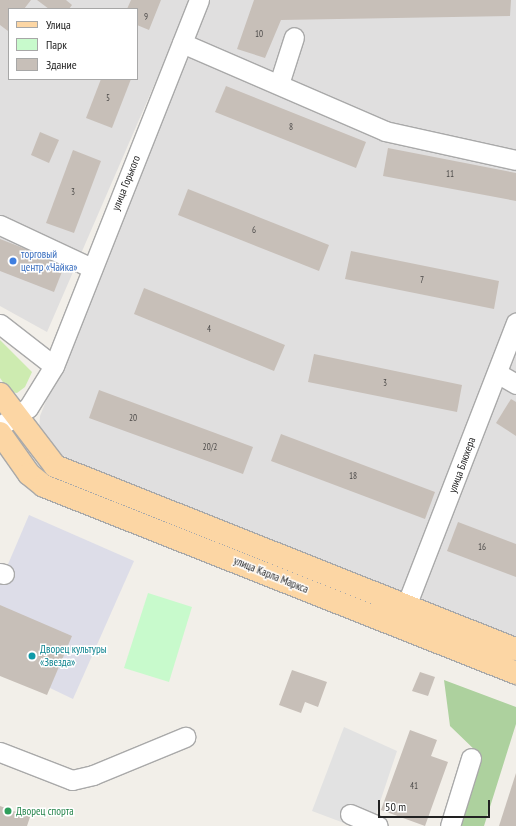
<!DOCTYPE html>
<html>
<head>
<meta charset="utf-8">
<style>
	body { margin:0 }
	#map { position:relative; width:516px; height:826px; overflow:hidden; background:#f2efe9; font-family:"PT Sans Narrow",sans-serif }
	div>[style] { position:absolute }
	.residential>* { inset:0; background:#e0dfdf }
	.grass>* { inset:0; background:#cdebb0 }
	.forest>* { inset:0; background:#add19e }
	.park>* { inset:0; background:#c8facc }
	.parking>* { inset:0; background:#e2e2e2 }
	.plaza>* { inset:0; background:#dddde8 }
	.building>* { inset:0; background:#c7bfb8 }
	.roads { filter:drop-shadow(1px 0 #a9a9a9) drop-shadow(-1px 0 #a9a9a9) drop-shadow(0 1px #a9a9a9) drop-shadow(0 -1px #a9a9a9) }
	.minor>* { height:19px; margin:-9.5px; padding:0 9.5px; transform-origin:9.5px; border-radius:9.5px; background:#fff }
	.major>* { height:22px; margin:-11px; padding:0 11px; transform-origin:11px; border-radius:11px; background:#fcd6a4 }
	.dots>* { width:11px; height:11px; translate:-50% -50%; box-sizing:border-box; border:2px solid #fff; border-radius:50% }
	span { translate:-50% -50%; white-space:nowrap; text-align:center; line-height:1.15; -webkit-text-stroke:3px #fff; paint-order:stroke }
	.number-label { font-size:9px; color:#4b4948 }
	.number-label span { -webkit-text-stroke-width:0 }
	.street-label { font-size:11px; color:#222 }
	.shop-label { font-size:11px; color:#366cbe }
	.left { translate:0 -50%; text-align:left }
	.culture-label { font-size:11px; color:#0d838f }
	.leisure-label { font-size:11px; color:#27864d }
	.legend { position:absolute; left:8px; top:8px; width:130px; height:72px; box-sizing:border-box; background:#fff; border:1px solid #a7a7a7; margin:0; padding:5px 7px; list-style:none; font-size:12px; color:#222 }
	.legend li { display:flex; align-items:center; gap:8px; height:20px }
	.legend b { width:20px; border:1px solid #a7a7a7 }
	.scale { position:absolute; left:378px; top:800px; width:112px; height:18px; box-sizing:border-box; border:2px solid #222; border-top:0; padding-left:5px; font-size:12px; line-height:14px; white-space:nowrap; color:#222; -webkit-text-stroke:3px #fff; paint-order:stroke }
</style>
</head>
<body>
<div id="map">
	<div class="residential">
		<div style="clip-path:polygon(evenodd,0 0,191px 0,47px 332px,0 306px,0 0,9px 9px,137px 9px,137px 79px,9px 79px,9px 9px)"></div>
		<div style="clip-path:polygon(206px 0,516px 0,516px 637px,84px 469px,54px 450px,39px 433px,40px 416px)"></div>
	</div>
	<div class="grass">
		<div style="clip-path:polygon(0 340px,32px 372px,25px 387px,17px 393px,10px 392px,0 378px)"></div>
	</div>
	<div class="forest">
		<div style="clip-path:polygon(444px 680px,516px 707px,516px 724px,484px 826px,455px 826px,478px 753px,450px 726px)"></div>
	</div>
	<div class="park">
		<div style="clip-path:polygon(148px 593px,192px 607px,169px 682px,124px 668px)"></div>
	</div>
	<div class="parking">
		<div style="clip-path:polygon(344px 727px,397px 751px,372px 826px,352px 826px,312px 811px)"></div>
	</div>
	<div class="plaza">
		<div style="clip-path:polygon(29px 515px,134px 561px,73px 699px,50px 688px,0 605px,0 583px)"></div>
	</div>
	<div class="building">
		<div style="clip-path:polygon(0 0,31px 0,24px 9px,9px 9px,8px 31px,0 25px)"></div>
		<div style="clip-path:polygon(37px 0,66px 0,72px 5px,69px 9px,49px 9px)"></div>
		<div style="clip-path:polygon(131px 0,161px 0,149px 30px,137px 25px,137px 9px,127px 9px)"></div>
		<div style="clip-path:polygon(254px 0,511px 0,510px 16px,281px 20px,265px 58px,237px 49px)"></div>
		<div style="clip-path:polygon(101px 79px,131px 79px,112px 128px,86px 118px)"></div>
		<div style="clip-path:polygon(226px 86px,366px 142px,356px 168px,215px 112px)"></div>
		<div style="clip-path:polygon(40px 132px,59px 140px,49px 163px,31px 155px)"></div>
		<div style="clip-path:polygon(388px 148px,516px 173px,516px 201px,383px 176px)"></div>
		<div style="clip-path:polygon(73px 150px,101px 161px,74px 233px,46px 223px)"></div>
		<div style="clip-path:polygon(188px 189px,329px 245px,319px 271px,178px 215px)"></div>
		<div style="clip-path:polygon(0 239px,65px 264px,54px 292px,0 271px)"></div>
		<div style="clip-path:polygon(351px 251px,499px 281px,494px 309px,345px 279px)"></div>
		<div style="clip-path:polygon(144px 288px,285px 345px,274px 371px,134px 314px)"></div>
		<div style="clip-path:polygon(314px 354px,462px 385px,457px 412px,308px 382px)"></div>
		<div style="clip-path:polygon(99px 390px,253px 447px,243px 474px,89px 418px)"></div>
		<div style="clip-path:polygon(511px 399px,516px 402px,516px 436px,496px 423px)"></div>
		<div style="clip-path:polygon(281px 434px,435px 492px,425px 519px,271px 461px)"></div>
		<div style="clip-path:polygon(458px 522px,516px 544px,516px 577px,447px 551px)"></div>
		<div style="clip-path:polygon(0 605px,72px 636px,47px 695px,0 676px)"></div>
		<div style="clip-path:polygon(292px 670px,327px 682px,318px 707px,305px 702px,301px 713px,279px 705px)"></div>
		<div style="clip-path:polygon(420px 672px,435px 677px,428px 696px,412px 691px)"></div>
		<div style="clip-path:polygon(410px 730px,437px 740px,431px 756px,448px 762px,425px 826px,381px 810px)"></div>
		<div style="clip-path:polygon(516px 773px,516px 826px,499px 826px)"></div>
		<div style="clip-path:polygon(0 806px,30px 817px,27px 826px,0 826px)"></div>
	</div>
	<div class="roads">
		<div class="minor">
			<div style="left:182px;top:43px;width:221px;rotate:23.4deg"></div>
			<div style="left:385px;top:131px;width:134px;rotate:12.5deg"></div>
			<div style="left:279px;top:84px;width:49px;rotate:-72.3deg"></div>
			<div style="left:0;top:225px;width:102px;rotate:25.1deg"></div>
			<div style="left:0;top:324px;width:68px;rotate:37.9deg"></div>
			<div style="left:497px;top:373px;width:22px;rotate:30deg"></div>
			<div style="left:0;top:426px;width:33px;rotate:-33deg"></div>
			<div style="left:28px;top:408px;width:49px;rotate:-58.2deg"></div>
			<div style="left:54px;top:366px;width:394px;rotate:-68.4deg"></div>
			<div style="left:0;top:573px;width:4px;rotate:14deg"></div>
			<div style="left:406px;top:606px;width:304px;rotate:-68.8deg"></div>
			<div style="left:0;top:752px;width:77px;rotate:21.3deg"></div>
			<div style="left:72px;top:780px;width:22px;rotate:-13deg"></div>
			<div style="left:93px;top:775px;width:100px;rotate:-22.4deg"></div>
			<div style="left:350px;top:814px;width:30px;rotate:23deg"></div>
			<div style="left:450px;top:826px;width:71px;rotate:-72.8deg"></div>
		</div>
		<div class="major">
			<div style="left:0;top:394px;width:91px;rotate:52.6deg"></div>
			<div style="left:55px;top:466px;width:496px;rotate:21.7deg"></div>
			<div style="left:0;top:433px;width:50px;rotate:54.7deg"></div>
			<div style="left:29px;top:474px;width:19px;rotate:39deg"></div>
			<div style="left:44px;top:486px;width:508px;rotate:21.61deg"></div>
		</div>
	</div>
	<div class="dots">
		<div style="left:13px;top:261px;background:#3f7fe0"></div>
		<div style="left:32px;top:656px;background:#0f9aa8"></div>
		<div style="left:8px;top:811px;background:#2e9e5b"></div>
	</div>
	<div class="number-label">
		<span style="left:146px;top:17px">9</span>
		<span style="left:259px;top:34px">10</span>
		<span style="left:108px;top:98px">5</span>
		<span style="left:291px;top:127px">8</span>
		<span style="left:450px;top:174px">11</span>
		<span style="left:73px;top:192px">3</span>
		<span style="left:254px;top:230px">6</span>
		<span style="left:422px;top:280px">7</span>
		<span style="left:209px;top:329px">4</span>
		<span style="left:385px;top:383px">3</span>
		<span style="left:133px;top:418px">20</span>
		<span style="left:210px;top:447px">20/2</span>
		<span style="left:353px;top:476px">18</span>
		<span style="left:482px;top:547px">16</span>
		<span style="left:414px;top:786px">41</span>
	</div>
	<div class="street-label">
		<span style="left:126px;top:183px;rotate:-68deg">улица Горького</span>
		<span style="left:462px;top:465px;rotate:-70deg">улица Блюхера</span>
		<span style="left:271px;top:575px;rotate:22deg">улица Карла Маркса</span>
	</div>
	<div class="shop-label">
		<span class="left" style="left:21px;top:261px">торговый<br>центр «Чайка»</span>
	</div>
	<div class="culture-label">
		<span class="left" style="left:40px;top:656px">Дворец культуры<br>«Звезда»</span>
	</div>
	<div class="leisure-label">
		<span class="left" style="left:16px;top:811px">Дворец спорта</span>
	</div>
	<ul class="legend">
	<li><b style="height:5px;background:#fcd6a4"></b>Улица</li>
	<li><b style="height:11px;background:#c8facc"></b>Парк</li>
	<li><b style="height:11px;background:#c7bfb8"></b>Здание</li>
	</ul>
	<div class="scale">50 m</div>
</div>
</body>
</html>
